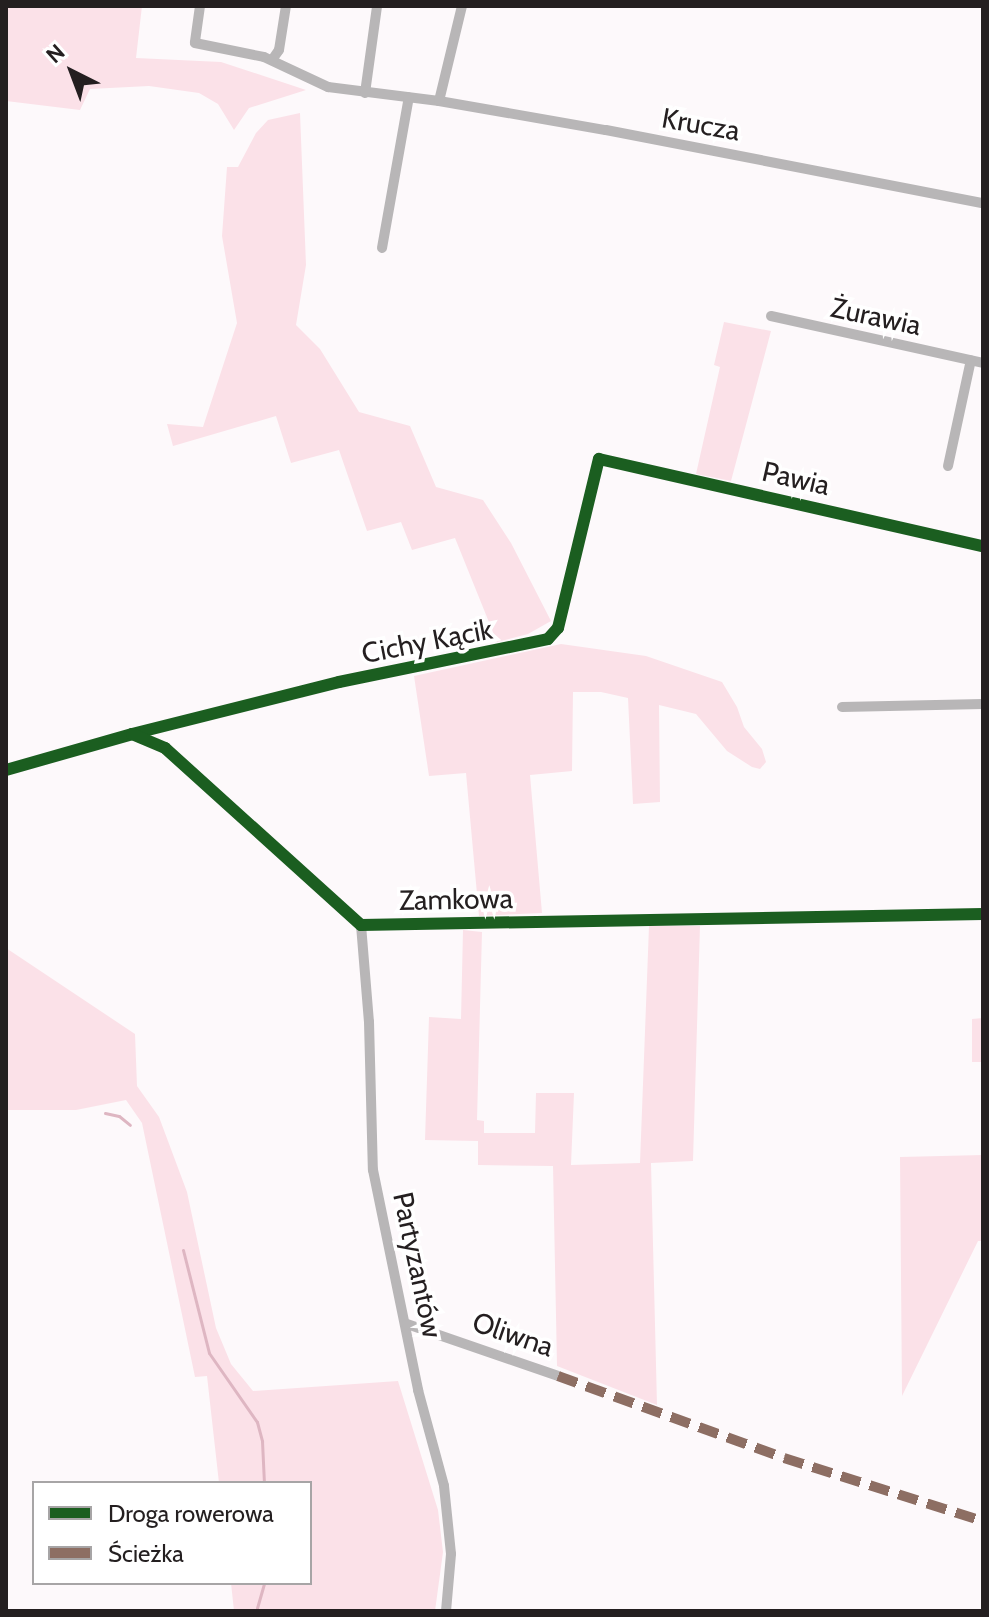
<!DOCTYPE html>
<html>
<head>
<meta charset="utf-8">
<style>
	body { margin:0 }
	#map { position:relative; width:989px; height:1617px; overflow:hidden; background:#fdf9fb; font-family:Cabin,sans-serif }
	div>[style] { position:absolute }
	.green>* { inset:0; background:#fbe1e8 }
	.stream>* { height:3px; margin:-1.5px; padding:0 1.5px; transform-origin:1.5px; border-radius:1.5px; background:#deb6c2 }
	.minor>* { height:10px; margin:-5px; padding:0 5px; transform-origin:5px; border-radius:5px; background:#b8b6b7 }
	.quiet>* { height:10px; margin-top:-5px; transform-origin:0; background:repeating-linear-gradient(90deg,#8d6e63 0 20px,transparent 0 30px) }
	.cycleway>* { height:12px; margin:-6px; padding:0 6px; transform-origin:6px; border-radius:6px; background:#1b5e20 }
	span { translate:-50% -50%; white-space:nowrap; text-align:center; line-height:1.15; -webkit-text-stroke:7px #fff; paint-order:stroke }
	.street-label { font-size:28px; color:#241f20 }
	.frame { position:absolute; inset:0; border:8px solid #241f20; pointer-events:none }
	.legend { position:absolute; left:32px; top:1481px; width:280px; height:104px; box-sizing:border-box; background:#fff; border:2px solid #a7a5a6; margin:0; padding:10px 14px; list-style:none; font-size:24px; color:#241f20 }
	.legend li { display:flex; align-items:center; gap:16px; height:40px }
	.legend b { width:40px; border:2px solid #a7a5a6 }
	.north { position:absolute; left:32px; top:32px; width:80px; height:80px; -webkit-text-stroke:6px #fff; paint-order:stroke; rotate:318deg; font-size:22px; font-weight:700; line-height:32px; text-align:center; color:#241f20 }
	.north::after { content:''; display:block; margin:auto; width:28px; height:36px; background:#241f20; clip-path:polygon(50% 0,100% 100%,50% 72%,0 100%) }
</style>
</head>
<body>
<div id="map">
	<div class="green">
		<div style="clip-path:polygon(6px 6px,142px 6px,136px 58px,221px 62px,306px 90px,249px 108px,234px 130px,218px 104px,199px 93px,149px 86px,90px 89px,80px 110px,6px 101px)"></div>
		<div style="clip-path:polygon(300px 113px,306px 265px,296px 325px,320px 349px,359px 412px,410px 426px,436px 487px,483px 500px,511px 543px,551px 621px,528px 634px,497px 642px,455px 538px,412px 550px,401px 522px,367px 531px,339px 450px,291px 463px,276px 416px,173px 446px,167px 424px,203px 427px,237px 323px,222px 236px,227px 167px,238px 167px,256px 133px,268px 120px)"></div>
		<div style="clip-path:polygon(724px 322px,771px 331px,731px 481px,696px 474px,720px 367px,714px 365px)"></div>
		<div style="clip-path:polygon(561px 644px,646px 656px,722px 682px,737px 707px,744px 727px,762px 749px,766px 762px,760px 769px,752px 767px,727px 751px,696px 714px,659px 705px,660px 802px,633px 804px,628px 698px,601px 692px,573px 692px,572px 771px,530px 775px,542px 913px,479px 916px,466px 773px,429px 776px,414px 676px)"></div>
		<div style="clip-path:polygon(649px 926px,700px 926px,693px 1161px,651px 1163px,657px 1405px,557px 1366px,553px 1166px,478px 1165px,478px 1141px,425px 1140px,429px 1017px,461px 1019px,463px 930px,482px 932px,477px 1120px,484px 1121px,484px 1133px,535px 1133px,536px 1093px,574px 1093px,571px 1165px,640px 1163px)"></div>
		<div style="clip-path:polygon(6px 948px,135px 1034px,137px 1086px,159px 1117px,187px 1192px,216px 1328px,231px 1364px,253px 1391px,398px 1381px,438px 1510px,443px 1552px,435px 1611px,234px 1611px,231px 1583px,310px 1583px,310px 1483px,219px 1483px,207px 1376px,195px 1377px,142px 1123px,126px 1100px,76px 1110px,6px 1110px)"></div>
		<div style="clip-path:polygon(983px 1018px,983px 1062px,972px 1062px,972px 1019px)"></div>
		<div style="clip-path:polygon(983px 1155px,983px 1241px,978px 1241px,902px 1396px,900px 1157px)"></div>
	</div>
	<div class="stream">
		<div style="left:105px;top:1113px;width:14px;rotate:12deg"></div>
		<div style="left:119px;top:1116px;width:14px;rotate:39deg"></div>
		<div style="left:183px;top:1250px;width:106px;rotate:75.8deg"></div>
		<div style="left:209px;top:1353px;width:84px;rotate:55.2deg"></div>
		<div style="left:257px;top:1422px;width:20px;rotate:75deg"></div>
		<div style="left:262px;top:1441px;width:42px;rotate:87.3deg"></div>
		<div style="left:257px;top:1608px;width:26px;rotate:-74deg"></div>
	</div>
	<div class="minor">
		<div style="left:200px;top:6px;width:37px;rotate:98deg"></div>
		<div style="left:195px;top:43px;width:70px;rotate:11.5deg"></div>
		<div style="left:264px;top:57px;width:71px;rotate:25.1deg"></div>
		<div style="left:328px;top:87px;width:112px;rotate:7.2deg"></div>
		<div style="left:439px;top:101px;width:169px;rotate:9.9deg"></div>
		<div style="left:606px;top:130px;width:384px;rotate:11deg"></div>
		<div style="left:272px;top:60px;width:12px;rotate:-55deg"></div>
		<div style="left:279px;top:50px;width:45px;rotate:-81deg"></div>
		<div style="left:365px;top:93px;width:88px;rotate:-82.1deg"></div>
		<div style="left:439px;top:101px;width:98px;rotate:-76.4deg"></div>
		<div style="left:382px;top:248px;width:153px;rotate:-79.9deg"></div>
		<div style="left:771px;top:316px;width:217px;rotate:12.5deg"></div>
		<div style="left:948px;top:466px;width:108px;rotate:-77.8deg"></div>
		<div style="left:842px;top:707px;width:141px;rotate:-1.2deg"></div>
		<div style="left:132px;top:734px;width:213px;rotate:-14.1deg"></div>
		<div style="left:339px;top:682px;width:213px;rotate:-11.6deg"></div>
		<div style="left:548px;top:639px;width:15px;rotate:-48deg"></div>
		<div style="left:558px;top:628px;width:174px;rotate:-76.4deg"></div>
		<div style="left:599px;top:459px;width:394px;rotate:12.8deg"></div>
		<div style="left:6px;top:770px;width:131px;rotate:-15.9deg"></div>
		<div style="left:132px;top:734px;width:36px;rotate:23deg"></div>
		<div style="left:165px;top:748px;width:264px;rotate:42.1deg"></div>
		<div style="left:361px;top:925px;width:622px;rotate:-1.01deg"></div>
		<div style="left:361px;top:925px;width:97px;rotate:85.3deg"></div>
		<div style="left:369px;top:1022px;width:148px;rotate:88.5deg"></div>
		<div style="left:373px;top:1170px;width:225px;rotate:78.4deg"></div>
		<div style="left:418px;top:1390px;width:99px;rotate:74.8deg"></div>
		<div style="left:444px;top:1486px;width:68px;rotate:84.1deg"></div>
		<div style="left:451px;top:1554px;width:57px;rotate:95deg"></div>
		<div style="left:407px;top:1324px;width:160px;rotate:19deg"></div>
	</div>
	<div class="quiet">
		<div style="left:558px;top:1376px;width:240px;rotate:19.9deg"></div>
		<div style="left:784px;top:1458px;width:209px;rotate:17.6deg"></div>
	</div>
	<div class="cycleway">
		<div style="left:132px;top:734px;width:213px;rotate:-14.1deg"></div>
		<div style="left:339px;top:682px;width:213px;rotate:-11.6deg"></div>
		<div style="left:548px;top:639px;width:15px;rotate:-48deg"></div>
		<div style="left:558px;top:628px;width:174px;rotate:-76.4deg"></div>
		<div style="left:599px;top:459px;width:394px;rotate:12.8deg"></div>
		<div style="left:6px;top:770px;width:131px;rotate:-15.9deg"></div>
		<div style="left:132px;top:734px;width:36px;rotate:23deg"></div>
		<div style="left:165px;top:748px;width:264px;rotate:42.1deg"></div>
		<div style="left:361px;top:925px;width:622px;rotate:-1.01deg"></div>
	</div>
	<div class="street-label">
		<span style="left:701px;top:124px;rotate:10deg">Krucza</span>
		<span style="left:876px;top:316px;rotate:12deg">Żurawia</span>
		<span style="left:796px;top:478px;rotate:13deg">Pawia</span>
		<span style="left:427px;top:641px;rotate:-11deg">Cichy Kącik</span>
		<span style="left:456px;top:899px;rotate:-1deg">Zamkowa</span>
		<span style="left:418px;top:1265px;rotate:78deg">Partyzantów</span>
		<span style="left:513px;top:1334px;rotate:19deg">Oliwna</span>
	</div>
	<div class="frame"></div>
	<ul class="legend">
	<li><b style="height:10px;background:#1b5e20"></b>Droga rowerowa</li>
	<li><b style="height:10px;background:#8d6e63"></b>Ścieżka</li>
	</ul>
	<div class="north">N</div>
</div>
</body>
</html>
